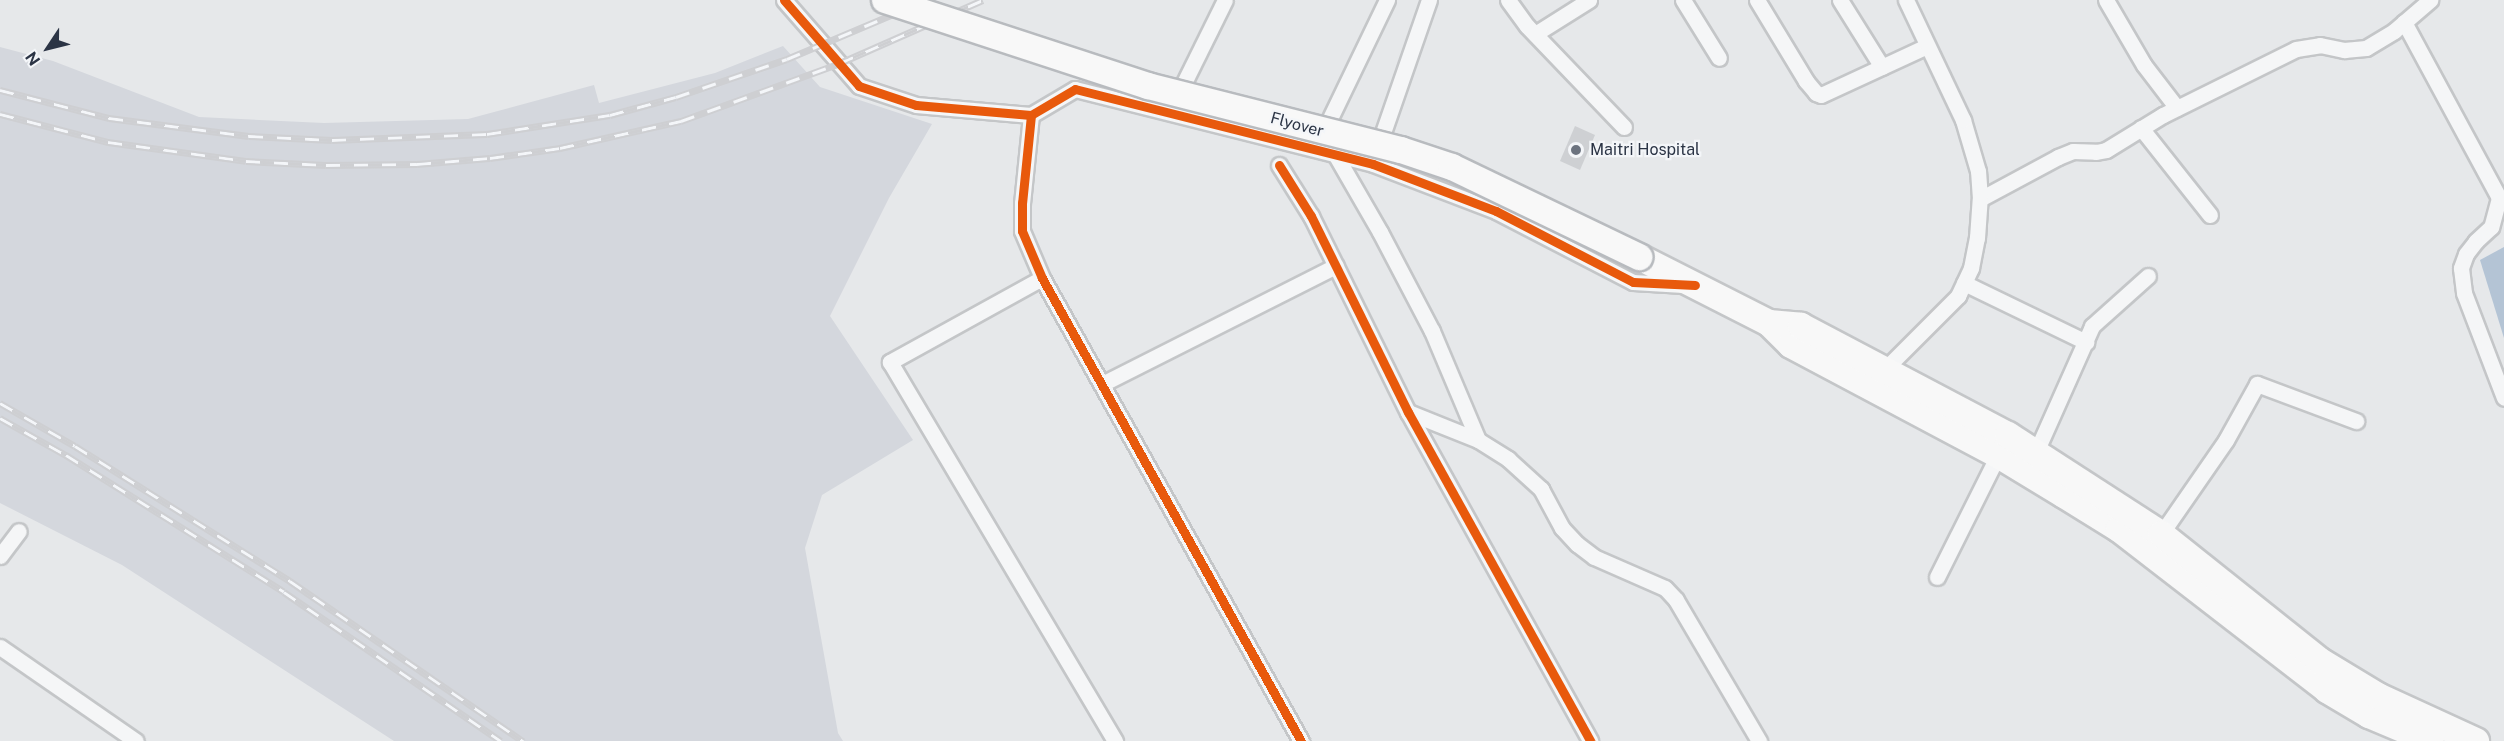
<!DOCTYPE html>
<html>
<head>
<meta charset="utf-8">
<style>
	body { margin:0 }
	#map { position:relative; width:2504px; height:741px; overflow:hidden; background:#e6e8ea; font-family:"Public Sans",sans-serif }
	div>[style] { position:absolute }
	.built>* { inset:0; background:#d4d7dd }
	.water>* { inset:0; background:#b4c4d5 }
	.building>* { inset:0; background:#ced0d3 }
	.roads { filter:drop-shadow(2px 0 #c4c6c8) drop-shadow(-2px 0 #c4c6c8) drop-shadow(0 2px #c4c6c8) drop-shadow(0 -2px #c4c6c8) }
	.minor>* { height:15px; margin:-7.5px; padding:0 7.5px; transform-origin:7.5px; border-radius:7.5px; background:#f5f6f7 }
	.trunk>* { height:26px; margin:-13px; padding:0 13px; transform-origin:13px; border-radius:13px; background:#f8f8f8 }
	.rail>* { height:7px; margin-top:-3.5px; transform-origin:0; background:repeating-linear-gradient(90deg,#f4f6f9 0 14px,#cecfd2 0 28px); box-sizing:border-box; border-block:2px solid #cecfd2 }
	.bridges { filter:drop-shadow(2px 0 #b8bbbf) drop-shadow(-2px 0 #b8bbbf) drop-shadow(0 2px #b8bbbf) drop-shadow(0 -2px #b8bbbf) }
	.trunk-bridge>* { height:26px; margin:-13px; padding:0 13px; transform-origin:13px; border-radius:13px; background:#f8f8f8 }
	.cycleway>* { height:9px; margin:-4.5px; padding:0 4.5px; transform-origin:4.5px; border-radius:4.5px; background:#e8590c }
	.dots>* { width:16px; height:16px; translate:-50% -50%; box-sizing:border-box; border:3px solid #f4f6f9; border-radius:50% }
	span { translate:-50% -50%; white-space:nowrap; text-align:center; line-height:1.15; -webkit-text-stroke:4.5px #f4f6f9; paint-order:stroke }
	.street-label { font-size:16px; color:#2b3445 }
	.poi-label { font-size:16px; color:#2b3445 }
	.left { translate:0 -50%; text-align:left }
	.north { position:absolute; left:18px; top:18px; width:60px; height:60px; -webkit-text-stroke:4px #f4f6f9; paint-order:stroke; rotate:235deg; font-size:16px; font-weight:700; line-height:24px; text-align:center; color:#2b3445 }
	.north::after { content:''; display:block; margin:auto; width:21px; height:27px; background:#2b3445; clip-path:polygon(50% 0,100% 100%,50% 72%,0 100%) }
</style>
</head>
<body>
<div id="map">
	<div class="built">
		<div style="clip-path:polygon(783px 46px,820px 87px,932px 124px,889px 198px,830px 316px,913px 440px,822px 495px,805px 548px,838px 733px,843px 741px,394px 741px,122px 565px,0 503px,0 47px,53px 61px,199px 117px,324px 123px,468px 119px,594px 85px,599px 103px,715px 73px)"></div>
	</div>
	<div class="water">
		<div style="clip-path:polygon(2504px 247px,2504px 338px,2480px 260px)"></div>
	</div>
	<div class="building">
		<div style="clip-path:polygon(1575px 126px,1595px 135px,1580px 170px,1560px 161px)"></div>
	</div>
	<div class="roads">
		<div class="minor">
			<div style="left:784px;top:0;width:114px;rotate:48.9deg"></div>
			<div style="left:859px;top:86px;width:60px;rotate:18.4deg"></div>
			<div style="left:916px;top:105px;width:115px;rotate:5deg"></div>
			<div style="left:1031px;top:115px;width:51px;rotate:-30.6deg"></div>
			<div style="left:1075px;top:89px;width:307px;rotate:14.1deg"></div>
			<div style="left:1373px;top:164px;width:132px;rotate:20.9deg"></div>
			<div style="left:1496px;top:211px;width:154px;rotate:27.4deg"></div>
			<div style="left:1633px;top:282px;width:50px;rotate:3.4deg"></div>
			<div style="left:1508px;top:0;width:32px;rotate:54deg"></div>
			<div style="left:1527px;top:26px;width:140px;rotate:46.2deg"></div>
			<div style="left:1683px;top:0;width:68px;rotate:58.2deg"></div>
			<div style="left:1757px;top:0;width:95px;rotate:58.8deg"></div>
			<div style="left:1806px;top:81px;width:16px;rotate:50deg"></div>
			<div style="left:1816px;top:93px;width:5px;rotate:22deg"></div>
			<div style="left:1821px;top:95px;width:117px;rotate:-24.8deg"></div>
			<div style="left:1840px;top:0;width:79px;rotate:57.9deg"></div>
			<div style="left:2106px;top:0;width:75px;rotate:59.7deg"></div>
			<div style="left:2144px;top:65px;width:54px;rotate:52.5deg"></div>
			<div style="left:2404px;top:22px;width:200px;rotate:61.6deg"></div>
			<div style="left:2499px;top:198px;width:30px;rotate:105deg"></div>
			<div style="left:2491px;top:227px;width:21px;rotate:137deg"></div>
			<div style="left:2476px;top:241px;width:16px;rotate:128deg"></div>
			<div style="left:2466px;top:254px;width:15px;rotate:110deg"></div>
			<div style="left:2461px;top:268px;width:25px;rotate:83deg"></div>
			<div style="left:2464px;top:293px;width:112px;rotate:69.1deg"></div>
			<div style="left:1535px;top:34px;width:64px;rotate:-32.2deg"></div>
			<div style="left:1176px;top:99px;width:110px;rotate:-63.7deg"></div>
			<div style="left:1031px;top:115px;width:88px;rotate:95.8deg"></div>
			<div style="left:1022px;top:203px;width:28px;rotate:90deg"></div>
			<div style="left:1022px;top:231px;width:51px;rotate:66.9deg"></div>
			<div style="left:1042px;top:278px;width:531px;rotate:60.78deg"></div>
			<div style="left:2141px;top:128px;width:111px;rotate:51.6deg"></div>
			<div style="left:1322px;top:135px;width:150px;rotate:-64.3deg"></div>
			<div style="left:1377px;top:150px;width:159px;rotate:-70.9deg"></div>
			<div style="left:1335px;top:154px;width:90px;rotate:60deg"></div>
			<div style="left:1380px;top:232px;width:112px;rotate:62.3deg"></div>
			<div style="left:1432px;top:331px;width:118px;rotate:67.1deg"></div>
			<div style="left:1279px;top:165px;width:60px;rotate:57.9deg"></div>
			<div style="left:1311px;top:216px;width:219px;rotate:63.7deg"></div>
			<div style="left:1408px;top:412px;width:376px;rotate:61deg"></div>
			<div style="left:1980px;top:199px;width:89px;rotate:-28.3deg"></div>
			<div style="left:2058px;top:157px;width:16px;rotate:-22deg"></div>
			<div style="left:2073px;top:151px;width:23px;rotate:2deg"></div>
			<div style="left:2096px;top:152px;width:10px;rotate:-11deg"></div>
			<div style="left:2106px;top:150px;width:67px;rotate:-31.6deg"></div>
			<div style="left:2163px;top:115px;width:148px;rotate:-26.4deg"></div>
			<div style="left:2296px;top:49px;width:24px;rotate:-9deg"></div>
			<div style="left:2320px;top:45px;width:25px;rotate:12deg"></div>
			<div style="left:2344px;top:50px;width:22px;rotate:-5deg"></div>
			<div style="left:2366px;top:48px;width:33px;rotate:-31deg"></div>
			<div style="left:2394px;top:31px;width:48px;rotate:-40.7deg"></div>
			<div style="left:1042px;top:278px;width:174px;rotate:151.1deg"></div>
			<div style="left:890px;top:362px;width:441px;rotate:59.3deg"></div>
			<div style="left:1964px;top:283px;width:136px;rotate:25.8deg"></div>
			<div style="left:1884px;top:370px;width:105px;rotate:-45deg"></div>
			<div style="left:1958px;top:296px;width:31px;rotate:-65deg"></div>
			<div style="left:1971px;top:268px;width:31px;rotate:-79deg"></div>
			<div style="left:1977px;top:238px;width:39px;rotate:-86deg"></div>
			<div style="left:1980px;top:199px;width:28px;rotate:-94deg"></div>
			<div style="left:1978px;top:171px;width:53px;rotate:-106.4deg"></div>
			<div style="left:1963px;top:120px;width:133px;rotate:-115.4deg"></div>
			<div style="left:1102px;top:384px;width:262px;rotate:-26.8deg"></div>
			<div style="left:1408px;top:412px;width:75px;rotate:21.8deg"></div>
			<div style="left:1478px;top:440px;width:36px;rotate:32deg"></div>
			<div style="left:1508px;top:459px;width:45px;rotate:42.3deg"></div>
			<div style="left:1541px;top:489px;width:44px;rotate:61.7deg"></div>
			<div style="left:1562px;top:528px;width:22px;rotate:47deg"></div>
			<div style="left:1577px;top:544px;width:21px;rotate:37deg"></div>
			<div style="left:1594px;top:557px;width:77px;rotate:23.6deg"></div>
			<div style="left:1665px;top:588px;width:16px;rotate:47deg"></div>
			<div style="left:1676px;top:600px;width:164px;rotate:59.5deg"></div>
			<div style="left:2036px;top:452px;width:138px;rotate:-66deg"></div>
			<div style="left:2092px;top:326px;width:75px;rotate:-41.8deg"></div>
			<div style="left:2161px;top:534px;width:114px;rotate:-55.3deg"></div>
			<div style="left:2226px;top:440px;width:64px;rotate:-61deg"></div>
			<div style="left:2257px;top:384px;width:106px;rotate:20.5deg"></div>
			<div style="left:0;top:556px;width:31px;rotate:-53deg"></div>
			<div style="left:1937px;top:577px;width:136px;rotate:-63.4deg"></div>
			<div style="left:0;top:647px;width:165px;rotate:34.7deg"></div>
		</div>
		<div class="trunk">
			<div style="left:1639px;top:257px;width:146px;rotate:26.9deg"></div>
			<div style="left:1769px;top:323px;width:31px;rotate:45deg"></div>
			<div style="left:1791px;top:345px;width:234px;rotate:28deg"></div>
			<div style="left:1998px;top:455px;width:77px;rotate:31.2deg"></div>
			<div style="left:2064px;top:495px;width:65px;rotate:31.7deg"></div>
			<div style="left:2119px;top:529px;width:263px;rotate:37.7deg"></div>
			<div style="left:2327px;top:690px;width:49px;rotate:30.8deg"></div>
			<div style="left:2369px;top:715px;width:67px;rotate:22.8deg"></div>
			<div style="left:1769px;top:323px;width:32px;rotate:5deg"></div>
			<div style="left:1801px;top:326px;width:234px;rotate:27.8deg"></div>
			<div style="left:2008px;top:435px;width:182px;rotate:32.9deg"></div>
			<div style="left:2161px;top:534px;width:203px;rotate:38.6deg"></div>
			<div style="left:2320px;top:661px;width:68px;rotate:31.1deg"></div>
			<div style="left:2378px;top:696px;width:108px;rotate:24.7deg"></div>
		</div>
	</div>
	<div class="rail">
		<div style="left:0;top:90px;width:113px;rotate:14.4deg"></div>
		<div style="left:109px;top:118px;width:141px;rotate:7.3deg"></div>
		<div style="left:249px;top:136px;width:83px;rotate:2.8deg"></div>
		<div style="left:332px;top:140px;width:155px;rotate:-2.2deg"></div>
		<div style="left:487px;top:134px;width:124px;rotate:-8.8deg"></div>
		<div style="left:610px;top:115px;width:68px;rotate:-15.3deg"></div>
		<div style="left:676px;top:97px;width:117px;rotate:-18.9deg"></div>
		<div style="left:787px;top:59px;width:152px;rotate:-22.9deg"></div>
		<div style="left:0;top:114px;width:112px;rotate:14.5deg"></div>
		<div style="left:108px;top:142px;width:139px;rotate:7.8deg"></div>
		<div style="left:246px;top:161px;width:80px;rotate:2.9deg"></div>
		<div style="left:326px;top:165px;width:91px;rotate:-0.6deg"></div>
		<div style="left:417px;top:164px;width:73px;rotate:-4.7deg"></div>
		<div style="left:490px;top:158px;width:71px;rotate:-8.1deg"></div>
		<div style="left:560px;top:148px;width:124px;rotate:-12.6deg"></div>
		<div style="left:681px;top:121px;width:169px;rotate:-20deg"></div>
		<div style="left:840px;top:63px;width:156px;rotate:-23.8deg"></div>
		<div style="left:0;top:403px;width:86px;rotate:29.8deg"></div>
		<div style="left:75px;top:446px;width:254px;rotate:32.1deg"></div>
		<div style="left:290px;top:581px;width:283px;rotate:34.5deg"></div>
		<div style="left:0;top:418px;width:76px;rotate:29.3deg"></div>
		<div style="left:66px;top:455px;width:257px;rotate:32.1deg"></div>
		<div style="left:284px;top:592px;width:263px;rotate:34.5deg"></div>
	</div>
	<div class="bridges">
		<div class="trunk-bridge">
			<div style="left:885px;top:0;width:277px;rotate:18.1deg"></div>
			<div style="left:1148px;top:86px;width:261px;rotate:14.2deg"></div>
			<div style="left:1401px;top:150px;width:54px;rotate:18.4deg"></div>
			<div style="left:1452px;top:167px;width:208px;rotate:25.7deg"></div>
		</div>
	</div>
	<div class="cycleway">
		<div style="left:784px;top:0;width:114px;rotate:48.9deg"></div>
		<div style="left:859px;top:86px;width:60px;rotate:18.4deg"></div>
		<div style="left:916px;top:105px;width:115px;rotate:5deg"></div>
		<div style="left:1031px;top:115px;width:51px;rotate:-30.6deg"></div>
		<div style="left:1075px;top:89px;width:307px;rotate:14.1deg"></div>
		<div style="left:1373px;top:164px;width:132px;rotate:20.9deg"></div>
		<div style="left:1496px;top:211px;width:154px;rotate:27.4deg"></div>
		<div style="left:1633px;top:282px;width:62px;rotate:2.8deg"></div>
		<div style="left:1031px;top:115px;width:88px;rotate:95.8deg"></div>
		<div style="left:1022px;top:203px;width:28px;rotate:90deg"></div>
		<div style="left:1022px;top:231px;width:51px;rotate:66.9deg"></div>
		<div style="left:1042px;top:278px;width:531px;rotate:60.78deg"></div>
		<div style="left:1279px;top:165px;width:60px;rotate:57.9deg"></div>
		<div style="left:1311px;top:216px;width:219px;rotate:63.7deg"></div>
		<div style="left:1408px;top:412px;width:376px;rotate:61deg"></div>
	</div>
	<div class="dots">
		<div style="left:1576px;top:150px;background:#6c737f"></div>
	</div>
	<div class="street-label">
		<span style="left:1297px;top:125px;rotate:15deg">Flyover</span>
	</div>
	<div class="poi-label">
		<span class="left" style="left:1590px;top:150px">Maitri Hospital</span>
	</div>
	<div class="north">N</div>
</div>
</body>
</html>
